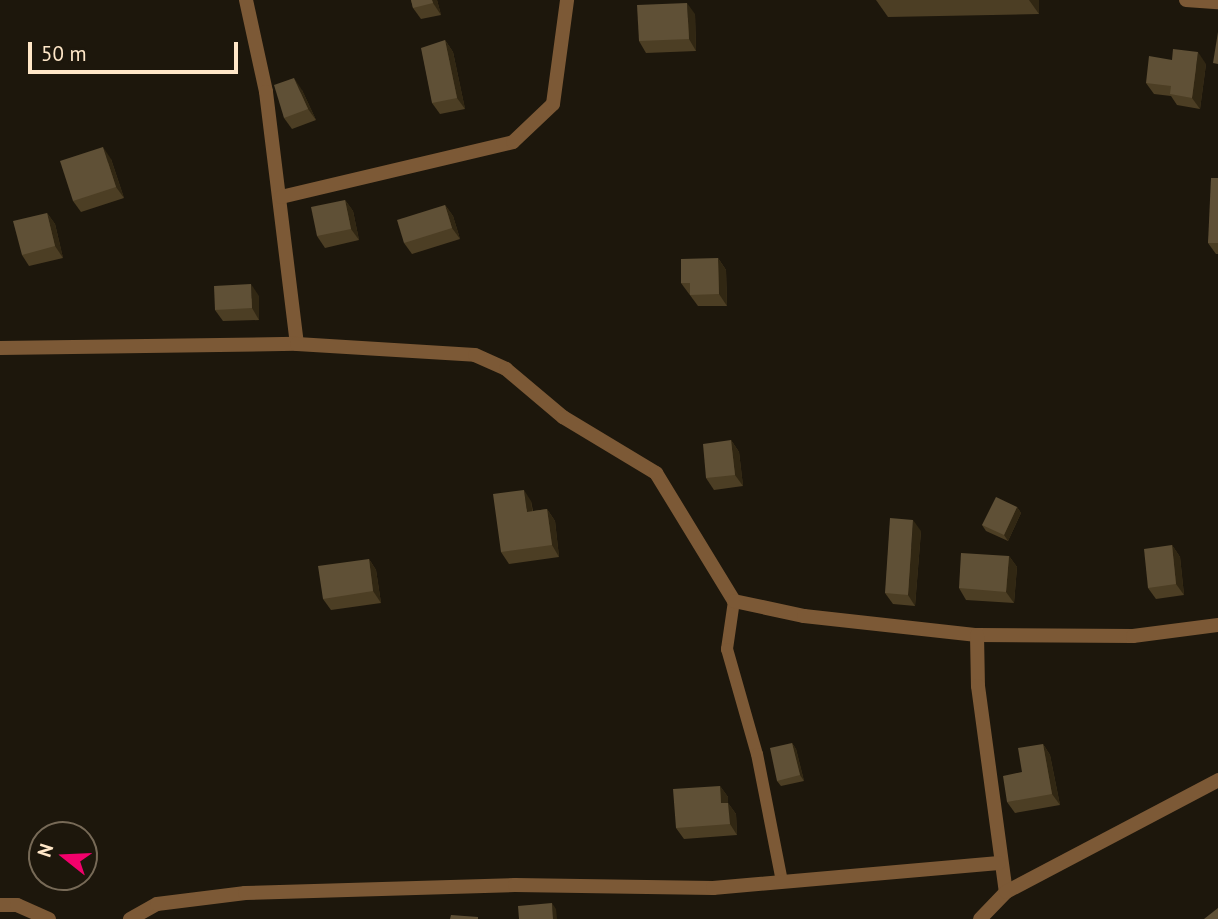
<!DOCTYPE html>
<html>
<head>
<meta charset="utf-8">
<style>
	body { margin:0 }
	#map { position:relative; width:1218px; height:919px; overflow:hidden; background:#1d170c; font-family:"PT Sans",sans-serif }
	div>[style] { position:absolute }
	.lane>* { height:12px; margin:-6px; padding:0 6px; transform-origin:6px; border-radius:6px; background:#7c5936 }
	.street>* { height:14px; margin:-7px; padding:0 7px; transform-origin:7px; border-radius:7px; background:#7c5936 }
	.wall>* { inset:0; background:#4c3e24 }
	.shaded-wall>* { inset:0; background:#312713 }
	.building>* { inset:0; background:#5f5036 }
	span { translate:-50% -50%; white-space:nowrap; text-align:center; line-height:1.15; -webkit-text-stroke:7px #1d170c; paint-order:stroke }
	.north { position:absolute; left:28px; top:821px; width:70px; height:70px; box-sizing:border-box; background:#1d170c; border:2px solid #776a57; border-radius:50%; rotate:288deg; font-size:19px; font-weight:700; line-height:28px; text-align:center; color:#ffe7c8 }
	.north::after { content:''; display:block; margin:auto; width:24px; height:32px; background:#f2016c; clip-path:polygon(50% 0,100% 100%,50% 72%,0 100%) }
	.scale { position:absolute; left:28px; top:42px; width:210px; height:32px; box-sizing:border-box; border:4px solid #ffe7c8; border-top:0; padding-left:9px; font-size:21px; line-height:24px; white-space:nowrap; color:#ffe7c8; -webkit-text-stroke:5px #1d170c; paint-order:stroke }
</style>
</head>
<body>
<div id="map">
	<div class="lane">
		<div style="left:734px;top:601px;width:49px;rotate:98.3deg"></div>
		<div style="left:727px;top:649px;width:109px;rotate:74.1deg"></div>
		<div style="left:757px;top:754px;width:130px;rotate:78.9deg"></div>
	</div>
	<div class="street">
		<div style="left:246px;top:0;width:94px;rotate:77.7deg"></div>
		<div style="left:266px;top:92px;width:254px;rotate:83deg"></div>
		<div style="left:1186px;top:0;width:32px;rotate:4deg"></div>
		<div style="left:281px;top:197px;width:238px;rotate:-13.3deg"></div>
		<div style="left:513px;top:142px;width:55px;rotate:-43.5deg"></div>
		<div style="left:553px;top:104px;width:105px;rotate:-82.3deg"></div>
		<div style="left:0;top:348px;width:297px;rotate:-0.8deg"></div>
		<div style="left:297px;top:344px;width:178px;rotate:3.5deg"></div>
		<div style="left:475px;top:355px;width:34px;rotate:24deg"></div>
		<div style="left:506px;top:369px;width:75px;rotate:40.1deg"></div>
		<div style="left:563px;top:417px;width:109px;rotate:31.1deg"></div>
		<div style="left:656px;top:473px;width:150px;rotate:58.6deg"></div>
		<div style="left:734px;top:601px;width:72px;rotate:12.1deg"></div>
		<div style="left:804px;top:616px;width:174px;rotate:6.3deg"></div>
		<div style="left:977px;top:635px;width:156px;rotate:0.4deg"></div>
		<div style="left:1133px;top:636px;width:86px;rotate:-7.4deg"></div>
		<div style="left:977px;top:635px;width:51px;rotate:88.9deg"></div>
		<div style="left:978px;top:686px;width:208px;rotate:82.3deg"></div>
		<div style="left:0;top:905px;width:17px"></div>
		<div style="left:17px;top:905px;width:35px;rotate:24deg"></div>
		<div style="left:130px;top:919px;width:31px;rotate:-29deg"></div>
		<div style="left:157px;top:904px;width:89px;rotate:-7.1deg"></div>
		<div style="left:245px;top:893px;width:270px;rotate:-1.7deg"></div>
		<div style="left:515px;top:885px;width:198px;rotate:0.9deg"></div>
		<div style="left:713px;top:888px;width:287px;rotate:-5deg"></div>
		<div style="left:980px;top:919px;width:37px;rotate:-46deg"></div>
		<div style="left:1006px;top:892px;width:240px;rotate:-27.8deg"></div>
	</div>
	<div class="wall">
		<div style="clip-path:polygon(411px 0,437px 0,441px 15px,421px 19px,413px 8px)"></div>
		<div style="clip-path:polygon(876px 0,1039px 0,1039px 14px,888px 17px)"></div>
		<div style="clip-path:polygon(695px 14px,696px 51px,646px 53px,639px 41px)"></div>
		<div style="clip-path:polygon(445px 40px,453px 52px,465px 109px,440px 114px,432px 103px)"></div>
		<div style="clip-path:polygon(1206px 64px,1200px 109px,1177px 105px,1171px 96px,1154px 94px,1146px 83px)"></div>
		<div style="clip-path:polygon(302px 90px,316px 120px,292px 129px,284px 118px)"></div>
		<div style="clip-path:polygon(111px 159px,124px 198px,81px 212px,73px 201px)"></div>
		<div style="clip-path:polygon(1218px 178px,1218px 254px,1216px 254px,1208px 243px)"></div>
		<div style="clip-path:polygon(345px 200px,353px 211px,359px 240px,325px 248px,317px 236px)"></div>
		<div style="clip-path:polygon(445px 205px,453px 216px,460px 239px,412px 254px,404px 243px)"></div>
		<div style="clip-path:polygon(47px 213px,55px 224px,63px 258px,29px 266px,22px 255px)"></div>
		<div style="clip-path:polygon(718px 258px,726px 270px,727px 306px,698px 306px,681px 283px)"></div>
		<div style="clip-path:polygon(259px 296px,259px 320px,223px 321px,215px 310px)"></div>
		<div style="clip-path:polygon(731px 440px,739px 452px,743px 486px,714px 490px,706px 478px)"></div>
		<div style="clip-path:polygon(531px 501px,533px 511px,547px 509px,555px 521px,559px 557px,509px 564px,501px 552px)"></div>
		<div style="clip-path:polygon(1017px 507px,1021px 513px,1008px 541px,986px 531px,982px 525px)"></div>
		<div style="clip-path:polygon(921px 531px,915px 606px,893px 604px,885px 593px)"></div>
		<div style="clip-path:polygon(1172px 545px,1180px 557px,1184px 595px,1156px 599px,1148px 588px)"></div>
		<div style="clip-path:polygon(1009px 556px,1017px 567px,1014px 603px,966px 600px,959px 588px)"></div>
		<div style="clip-path:polygon(369px 559px,376px 570px,381px 603px,331px 610px,323px 599px)"></div>
		<div style="clip-path:polygon(792px 743px,796px 749px,804px 781px,781px 786px,777px 781px)"></div>
		<div style="clip-path:polygon(1043px 744px,1050px 755px,1060px 805px,1015px 813px,1007px 802px,1022px 772px)"></div>
		<div style="clip-path:polygon(720px 786px,728px 797px,728px 803px,736px 814px,737px 835px,684px 839px,676px 828px)"></div>
	</div>
	<div class="shaded-wall">
		<div style="clip-path:polygon(432px 0,437px 0,441px 15px,433px 3px)"></div>
		<div style="clip-path:polygon(1029px 0,1039px 0,1039px 14px)"></div>
		<div style="clip-path:polygon(687px 3px,695px 14px,696px 51px,689px 39px)"></div>
		<div style="clip-path:polygon(445px 40px,453px 52px,465px 109px,457px 98px)"></div>
		<div style="clip-path:polygon(1198px 52px,1206px 64px,1200px 109px,1192px 98px)"></div>
		<div style="clip-path:polygon(294px 78px,302px 90px,316px 120px,308px 109px)"></div>
		<div style="clip-path:polygon(103px 147px,111px 159px,124px 198px,116px 187px)"></div>
		<div style="clip-path:polygon(345px 200px,353px 211px,359px 240px,351px 229px)"></div>
		<div style="clip-path:polygon(445px 205px,453px 216px,460px 239px,452px 228px)"></div>
		<div style="clip-path:polygon(47px 213px,55px 224px,63px 258px,55px 246px)"></div>
		<div style="clip-path:polygon(718px 258px,726px 270px,727px 306px,719px 294px)"></div>
		<div style="clip-path:polygon(251px 284px,259px 296px,259px 320px,252px 308px)"></div>
		<div style="clip-path:polygon(731px 440px,739px 452px,743px 486px,735px 475px)"></div>
		<div style="clip-path:polygon(524px 490px,531px 501px,534px 523px,527px 512px)"></div>
		<div style="clip-path:polygon(1017px 507px,1021px 513px,1008px 541px,1004px 535px)"></div>
		<div style="clip-path:polygon(547px 509px,555px 521px,559px 557px,552px 545px)"></div>
		<div style="clip-path:polygon(913px 520px,921px 531px,915px 606px,908px 595px)"></div>
		<div style="clip-path:polygon(1172px 545px,1180px 557px,1184px 595px,1176px 584px)"></div>
		<div style="clip-path:polygon(1009px 556px,1017px 567px,1014px 603px,1006px 592px)"></div>
		<div style="clip-path:polygon(369px 559px,376px 570px,381px 603px,373px 591px)"></div>
		<div style="clip-path:polygon(792px 743px,796px 749px,804px 781px,800px 775px)"></div>
		<div style="clip-path:polygon(1043px 744px,1050px 755px,1060px 805px,1052px 794px)"></div>
		<div style="clip-path:polygon(720px 786px,728px 797px,728px 803px,736px 814px,737px 835px,730px 824px,721px 803px)"></div>
		<div style="clip-path:polygon(552px 903px,556px 909px,557px 919px,553px 919px)"></div>
	</div>
	<div class="building">
		<div style="clip-path:polygon(411px 0,432px 0,433px 3px,413px 8px)"></div>
		<div style="clip-path:polygon(687px 3px,689px 39px,639px 41px,637px 5px)"></div>
		<div style="clip-path:polygon(1218px 32px,1218px 64px,1213px 63px)"></div>
		<div style="clip-path:polygon(445px 40px,457px 98px,432px 103px,421px 48px)"></div>
		<div style="clip-path:polygon(1173px 49px,1198px 52px,1192px 98px,1170px 94px,1171px 86px,1146px 83px,1149px 56px,1172px 60px)"></div>
		<div style="clip-path:polygon(294px 78px,308px 109px,284px 118px,274px 85px)"></div>
		<div style="clip-path:polygon(103px 147px,116px 187px,73px 201px,60px 161px)"></div>
		<div style="clip-path:polygon(1211px 178px,1218px 178px,1218px 243px,1208px 243px)"></div>
		<div style="clip-path:polygon(345px 200px,351px 229px,317px 236px,311px 207px)"></div>
		<div style="clip-path:polygon(445px 205px,452px 228px,404px 243px,397px 220px)"></div>
		<div style="clip-path:polygon(47px 213px,55px 246px,22px 255px,13px 221px)"></div>
		<div style="clip-path:polygon(718px 258px,719px 294px,690px 295px,690px 283px,681px 283px,681px 259px)"></div>
		<div style="clip-path:polygon(251px 284px,252px 308px,215px 310px,214px 286px)"></div>
		<div style="clip-path:polygon(731px 440px,735px 475px,706px 478px,703px 444px)"></div>
		<div style="clip-path:polygon(524px 490px,527px 512px,547px 509px,552px 545px,501px 552px,493px 494px)"></div>
		<div style="clip-path:polygon(996px 497px,1017px 507px,1004px 535px,982px 525px)"></div>
		<div style="clip-path:polygon(890px 518px,913px 520px,908px 595px,885px 593px)"></div>
		<div style="clip-path:polygon(1172px 545px,1176px 584px,1148px 588px,1144px 549px)"></div>
		<div style="clip-path:polygon(961px 553px,1009px 556px,1006px 592px,959px 588px)"></div>
		<div style="clip-path:polygon(369px 559px,373px 591px,323px 599px,318px 566px)"></div>
		<div style="clip-path:polygon(792px 743px,800px 775px,777px 781px,770px 748px)"></div>
		<div style="clip-path:polygon(1043px 744px,1052px 794px,1007px 802px,1003px 776px,1022px 772px,1018px 748px)"></div>
		<div style="clip-path:polygon(720px 786px,721px 803px,728px 803px,730px 824px,676px 828px,673px 789px)"></div>
		<div style="clip-path:polygon(552px 903px,553px 919px,519px 919px,518px 906px)"></div>
		<div style="clip-path:polygon(1218px 908px,1218px 919px,1204px 919px)"></div>
		<div style="clip-path:polygon(451px 915px,478px 917px,478px 919px,450px 919px)"></div>
	</div>
	<div class="north">N</div>
	<div class="scale">50 m</div>
</div>
</body>
</html>
